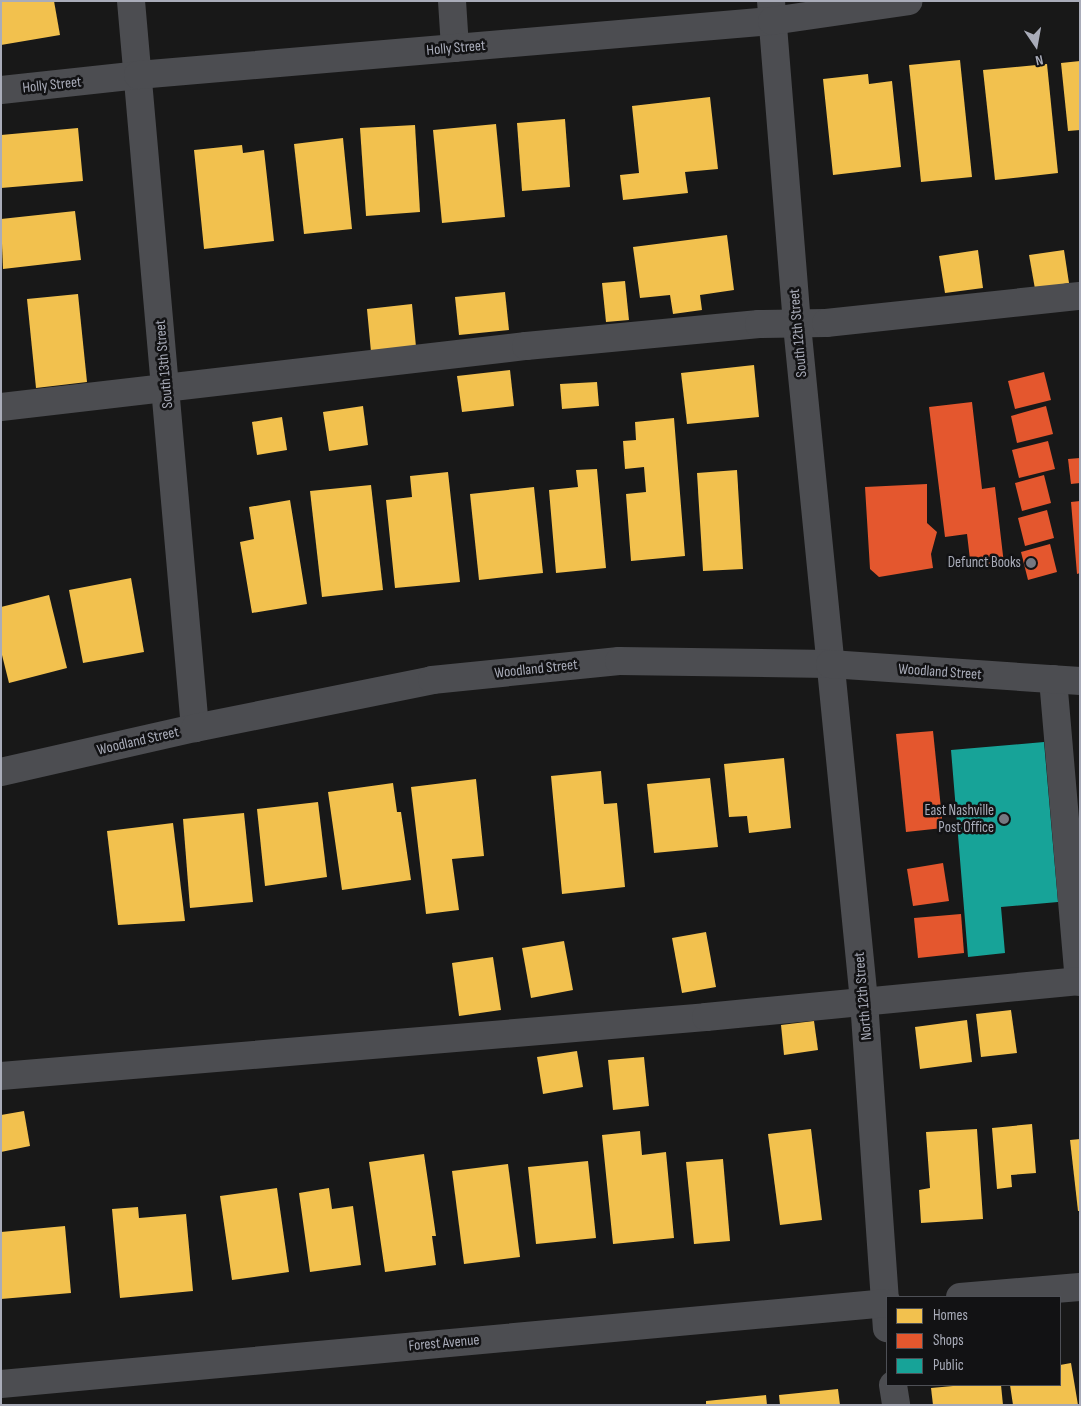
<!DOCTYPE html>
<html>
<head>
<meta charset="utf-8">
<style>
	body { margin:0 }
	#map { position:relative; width:1081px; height:1406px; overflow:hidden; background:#181818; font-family:"Sofia Sans Condensed",sans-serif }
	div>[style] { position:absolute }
	.homes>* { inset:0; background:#f2c14e }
	.shops>* { inset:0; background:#e4572e }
	.public>* { inset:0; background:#17a398 }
	.minor>* { height:28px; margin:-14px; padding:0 14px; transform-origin:14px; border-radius:14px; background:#4c4d51 }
	.dots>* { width:14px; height:14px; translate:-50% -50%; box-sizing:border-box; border:2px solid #121214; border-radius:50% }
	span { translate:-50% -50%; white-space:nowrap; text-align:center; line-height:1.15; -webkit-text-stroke:5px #121214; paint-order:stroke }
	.street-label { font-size:15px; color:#a9acb9 }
	.poi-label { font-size:15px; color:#a9acb9 }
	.right { translate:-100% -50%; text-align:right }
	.frame { position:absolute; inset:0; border:2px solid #a9acb9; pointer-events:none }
	.legend { position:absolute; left:886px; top:1296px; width:175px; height:90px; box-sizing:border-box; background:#121214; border:1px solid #4e5056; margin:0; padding:6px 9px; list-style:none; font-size:15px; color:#a9acb9 }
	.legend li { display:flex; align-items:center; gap:10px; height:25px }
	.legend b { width:25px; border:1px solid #4e5056 }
	.north { position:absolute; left:1011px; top:20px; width:50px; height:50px; -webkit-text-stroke:4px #121214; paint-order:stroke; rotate:168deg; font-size:14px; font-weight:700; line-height:20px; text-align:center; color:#a9acb9 }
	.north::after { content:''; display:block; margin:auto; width:18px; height:22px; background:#a9acb9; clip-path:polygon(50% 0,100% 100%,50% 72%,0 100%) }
</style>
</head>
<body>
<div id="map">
	<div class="homes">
		<div style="clip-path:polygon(1px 1px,54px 1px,60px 35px,1px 45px)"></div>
		<div style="clip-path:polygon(960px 60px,972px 177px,921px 182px,909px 65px)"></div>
		<div style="clip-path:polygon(1080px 61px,1080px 130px,1068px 131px,1061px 63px)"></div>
		<div style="clip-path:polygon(1047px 64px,1058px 173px,995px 180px,983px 70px)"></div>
		<div style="clip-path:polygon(868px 74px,869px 84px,892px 81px,901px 167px,833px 175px,823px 79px)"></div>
		<div style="clip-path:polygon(710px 97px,718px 169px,685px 172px,688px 193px,623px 200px,620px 175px,639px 173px,632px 106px)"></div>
		<div style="clip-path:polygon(565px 119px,570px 187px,522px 191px,517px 123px)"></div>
		<div style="clip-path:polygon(496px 124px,505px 217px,442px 223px,433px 130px)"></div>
		<div style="clip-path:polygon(415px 125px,420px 212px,366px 216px,360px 128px)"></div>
		<div style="clip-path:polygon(78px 128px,83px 181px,1px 188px,1px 135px)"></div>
		<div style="clip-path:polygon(343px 138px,352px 229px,304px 234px,294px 144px)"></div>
		<div style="clip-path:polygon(242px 145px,243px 153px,264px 150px,274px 241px,204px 249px,194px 150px)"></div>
		<div style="clip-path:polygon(75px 211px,81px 260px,3px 269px,1px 219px)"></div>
		<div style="clip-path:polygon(727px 235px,734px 290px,700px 295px,702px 310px,673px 314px,670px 295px,640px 298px,633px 247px)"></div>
		<div style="clip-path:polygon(978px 250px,983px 288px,945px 293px,939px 256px)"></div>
		<div style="clip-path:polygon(1064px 250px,1069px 283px,1035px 289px,1029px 255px)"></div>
		<div style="clip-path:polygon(625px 281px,629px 320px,606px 322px,602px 283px)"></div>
		<div style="clip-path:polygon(505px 292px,509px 330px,459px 335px,455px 297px)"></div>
		<div style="clip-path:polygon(78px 294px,87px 382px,36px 388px,27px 299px)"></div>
		<div style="clip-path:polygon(412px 304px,416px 347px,371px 352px,367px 309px)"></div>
		<div style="clip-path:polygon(754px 365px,759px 417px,687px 424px,681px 373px)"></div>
		<div style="clip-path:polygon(510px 370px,514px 406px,462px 412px,457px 376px)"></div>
		<div style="clip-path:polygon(597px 382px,599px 406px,562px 409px,560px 384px)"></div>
		<div style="clip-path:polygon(363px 406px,368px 445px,329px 451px,323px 412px)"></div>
		<div style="clip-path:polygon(282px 417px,287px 450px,257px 455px,252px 422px)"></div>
		<div style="clip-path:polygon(674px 418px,685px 556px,631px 561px,626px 494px,646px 492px,644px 467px,625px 469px,623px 441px,636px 440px,635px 422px)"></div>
		<div style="clip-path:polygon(597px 469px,606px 568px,556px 573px,549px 490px,578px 487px,576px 470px)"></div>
		<div style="clip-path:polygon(737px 470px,743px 569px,703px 571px,697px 473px)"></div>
		<div style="clip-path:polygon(448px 472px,460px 582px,395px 588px,386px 500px,412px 497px,410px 476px)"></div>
		<div style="clip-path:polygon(371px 485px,383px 590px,322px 597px,310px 491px)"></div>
		<div style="clip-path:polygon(534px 487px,543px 573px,479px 580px,470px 494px)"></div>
		<div style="clip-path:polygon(290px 500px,307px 604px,252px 613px,240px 542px,254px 539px,249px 507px)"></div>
		<div style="clip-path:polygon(131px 578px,144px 652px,83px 663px,69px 590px)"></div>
		<div style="clip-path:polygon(49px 595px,67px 668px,9px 683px,1px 651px,1px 607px)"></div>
		<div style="clip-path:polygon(784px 758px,791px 828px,749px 833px,747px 816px,729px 817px,724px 764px)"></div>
		<div style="clip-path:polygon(601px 771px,604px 804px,617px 803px,625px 887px,562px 894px,551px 776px)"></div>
		<div style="clip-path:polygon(710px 778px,718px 847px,654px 853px,647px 784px)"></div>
		<div style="clip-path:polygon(476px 779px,484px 856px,452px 859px,459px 910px,426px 914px,411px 787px)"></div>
		<div style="clip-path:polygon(393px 783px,397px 812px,401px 812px,411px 880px,342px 890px,328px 792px)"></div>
		<div style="clip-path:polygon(318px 802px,327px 877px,265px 886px,257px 809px)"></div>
		<div style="clip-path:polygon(244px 813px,253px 902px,190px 908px,183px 819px)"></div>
		<div style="clip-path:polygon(173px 823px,185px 921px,118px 925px,107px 831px)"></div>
		<div style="clip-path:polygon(706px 932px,716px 987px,682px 993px,672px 938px)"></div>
		<div style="clip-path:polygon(564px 941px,573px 990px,531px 998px,522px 948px)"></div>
		<div style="clip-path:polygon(493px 957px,501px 1010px,459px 1016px,452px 963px)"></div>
		<div style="clip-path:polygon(1011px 1010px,1017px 1053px,981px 1057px,976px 1014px)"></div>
		<div style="clip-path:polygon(967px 1020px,972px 1062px,920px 1069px,915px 1027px)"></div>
		<div style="clip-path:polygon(814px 1021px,818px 1050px,784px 1055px,781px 1025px)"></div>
		<div style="clip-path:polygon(577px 1051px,583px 1087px,543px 1094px,537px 1057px)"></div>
		<div style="clip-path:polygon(644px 1057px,649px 1106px,613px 1110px,608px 1060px)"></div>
		<div style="clip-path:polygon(24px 1111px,30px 1146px,1px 1152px,1px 1115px)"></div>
		<div style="clip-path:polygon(1032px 1124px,1036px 1173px,1011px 1175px,1012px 1187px,997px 1189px,992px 1128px)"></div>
		<div style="clip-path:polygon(811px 1129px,822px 1220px,780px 1225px,768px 1134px)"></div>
		<div style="clip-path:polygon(977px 1129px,983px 1219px,921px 1223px,919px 1190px,930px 1188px,926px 1132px)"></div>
		<div style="clip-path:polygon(640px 1131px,642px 1155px,666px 1152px,674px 1238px,613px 1244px,602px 1135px)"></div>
		<div style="clip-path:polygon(1080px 1139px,1080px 1211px,1078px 1211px,1070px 1140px)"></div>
		<div style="clip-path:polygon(424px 1154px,436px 1236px,432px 1236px,436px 1265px,385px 1272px,369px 1162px)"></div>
		<div style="clip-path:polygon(723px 1159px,730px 1241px,694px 1244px,686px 1162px)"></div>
		<div style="clip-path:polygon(588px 1161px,596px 1238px,536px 1244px,528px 1167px)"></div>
		<div style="clip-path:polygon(508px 1164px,520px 1257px,464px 1264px,452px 1171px)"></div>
		<div style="clip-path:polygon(277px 1188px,289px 1272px,232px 1280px,220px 1196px)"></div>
		<div style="clip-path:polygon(329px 1188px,332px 1209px,353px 1206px,361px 1265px,310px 1272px,299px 1193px)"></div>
		<div style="clip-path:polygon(138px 1207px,139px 1218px,186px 1214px,193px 1291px,120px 1298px,112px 1209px)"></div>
		<div style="clip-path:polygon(65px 1226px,71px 1293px,1px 1299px,1px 1232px)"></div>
		<div style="clip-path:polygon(1071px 1363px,1078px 1405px,1013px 1405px,1010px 1385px,1060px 1385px,1060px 1365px)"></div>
		<div style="clip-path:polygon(964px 1385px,1001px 1385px,1003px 1405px,933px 1405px,931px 1388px)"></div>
		<div style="clip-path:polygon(838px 1389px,840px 1405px,780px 1405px,779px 1395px)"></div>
		<div style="clip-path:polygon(766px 1395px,767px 1405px,706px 1405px,706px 1401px)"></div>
	</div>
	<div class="shops">
		<div style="clip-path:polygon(1044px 372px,1051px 400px,1015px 409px,1008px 381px)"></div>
		<div style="clip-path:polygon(972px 402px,982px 489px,995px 487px,1004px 564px,971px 568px,967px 534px,945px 537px,929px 407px)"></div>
		<div style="clip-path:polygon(1046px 406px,1053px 434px,1017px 443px,1011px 416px)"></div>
		<div style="clip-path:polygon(1048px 441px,1055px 469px,1019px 478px,1012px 450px)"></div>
		<div style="clip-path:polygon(1080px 458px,1080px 483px,1071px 484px,1068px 459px)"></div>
		<div style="clip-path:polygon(1044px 475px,1051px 503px,1022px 511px,1015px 483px)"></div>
		<div style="clip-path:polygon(927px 484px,927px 523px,937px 532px,931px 554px,933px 568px,879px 577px,870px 569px,865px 487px)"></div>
		<div style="clip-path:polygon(1080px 501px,1080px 573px,1077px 574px,1071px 502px)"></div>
		<div style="clip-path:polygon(1047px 510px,1054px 538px,1025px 546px,1018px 518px)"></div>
		<div style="clip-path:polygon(1050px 544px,1057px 572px,1028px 580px,1021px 552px)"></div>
		<div style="clip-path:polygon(933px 731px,943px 828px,906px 832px,896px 734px)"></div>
		<div style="clip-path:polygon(943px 863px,949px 901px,913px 906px,907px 869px)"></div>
		<div style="clip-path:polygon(961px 914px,964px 953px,918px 958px,914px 918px)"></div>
	</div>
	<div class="public">
		<div style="clip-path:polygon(1044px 742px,1058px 902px,1001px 907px,1005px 953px,968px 957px,951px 750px)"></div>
	</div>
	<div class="minor">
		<div style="left:131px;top:1px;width:730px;rotate:84.97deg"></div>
		<div style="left:452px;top:1px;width:47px;rotate:86.3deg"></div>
		<div style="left:771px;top:1px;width:325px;rotate:85.4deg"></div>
		<div style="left:797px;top:325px;width:679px;rotate:84.34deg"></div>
		<div style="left:864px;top:1001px;width:328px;rotate:86deg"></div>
		<div style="left:1px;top:90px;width:138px;rotate:-6.2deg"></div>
		<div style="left:138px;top:75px;width:636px;rotate:-4.87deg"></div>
		<div style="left:772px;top:21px;width:138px;rotate:-8.3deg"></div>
		<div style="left:1px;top:407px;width:529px;rotate:-6.63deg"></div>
		<div style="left:526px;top:346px;width:234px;rotate:-5.4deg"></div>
		<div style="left:759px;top:324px;width:67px;rotate:-0.9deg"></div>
		<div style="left:826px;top:323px;width:255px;rotate:-6.1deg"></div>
		<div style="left:1053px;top:679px;width:304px;rotate:85.1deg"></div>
		<div style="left:1px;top:772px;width:199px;rotate:-12.8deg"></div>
		<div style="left:195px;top:728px;width:242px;rotate:-11.4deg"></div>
		<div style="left:432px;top:680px;width:188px;rotate:-5.8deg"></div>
		<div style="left:619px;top:661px;width:211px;rotate:0.8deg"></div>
		<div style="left:830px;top:664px;width:251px;rotate:3.9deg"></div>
		<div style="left:1px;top:1076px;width:707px;rotate:-4.78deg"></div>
		<div style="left:706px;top:1017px;width:376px;rotate:-5.5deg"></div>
		<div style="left:960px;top:1297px;width:120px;rotate:-4.8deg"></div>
		<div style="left:1px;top:1384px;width:890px;rotate:-5.22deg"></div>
		<div style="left:893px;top:1385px;width:20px;rotate:81deg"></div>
	</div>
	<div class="dots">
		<div style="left:1031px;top:563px;background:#767881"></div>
		<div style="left:1004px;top:819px;background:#767881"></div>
	</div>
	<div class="street-label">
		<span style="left:456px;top:48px;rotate:-5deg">Holly Street</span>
		<span style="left:52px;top:85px;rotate:-6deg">Holly Street</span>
		<span style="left:798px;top:333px;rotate:-95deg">South 12th Street</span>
		<span style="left:164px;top:364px;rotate:-95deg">South 13th Street</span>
		<span style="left:536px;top:669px;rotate:-6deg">Woodland Street</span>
		<span style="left:940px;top:672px;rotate:4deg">Woodland Street</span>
		<span style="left:138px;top:741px;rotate:-13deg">Woodland Street</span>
		<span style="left:863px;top:996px;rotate:-95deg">North 12th Street</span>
		<span style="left:444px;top:1343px;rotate:-5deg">Forest Avenue</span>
	</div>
	<div class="poi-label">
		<span class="right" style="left:1021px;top:563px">Defunct Books</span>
		<span class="right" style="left:994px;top:819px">East Nashville<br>Post Office</span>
	</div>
	<div class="frame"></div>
	<ul class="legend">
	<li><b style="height:14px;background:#f2c14e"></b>Homes</li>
	<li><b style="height:14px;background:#e4572e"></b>Shops</li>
	<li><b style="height:14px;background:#17a398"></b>Public</li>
	</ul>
	<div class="north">N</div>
</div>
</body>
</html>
